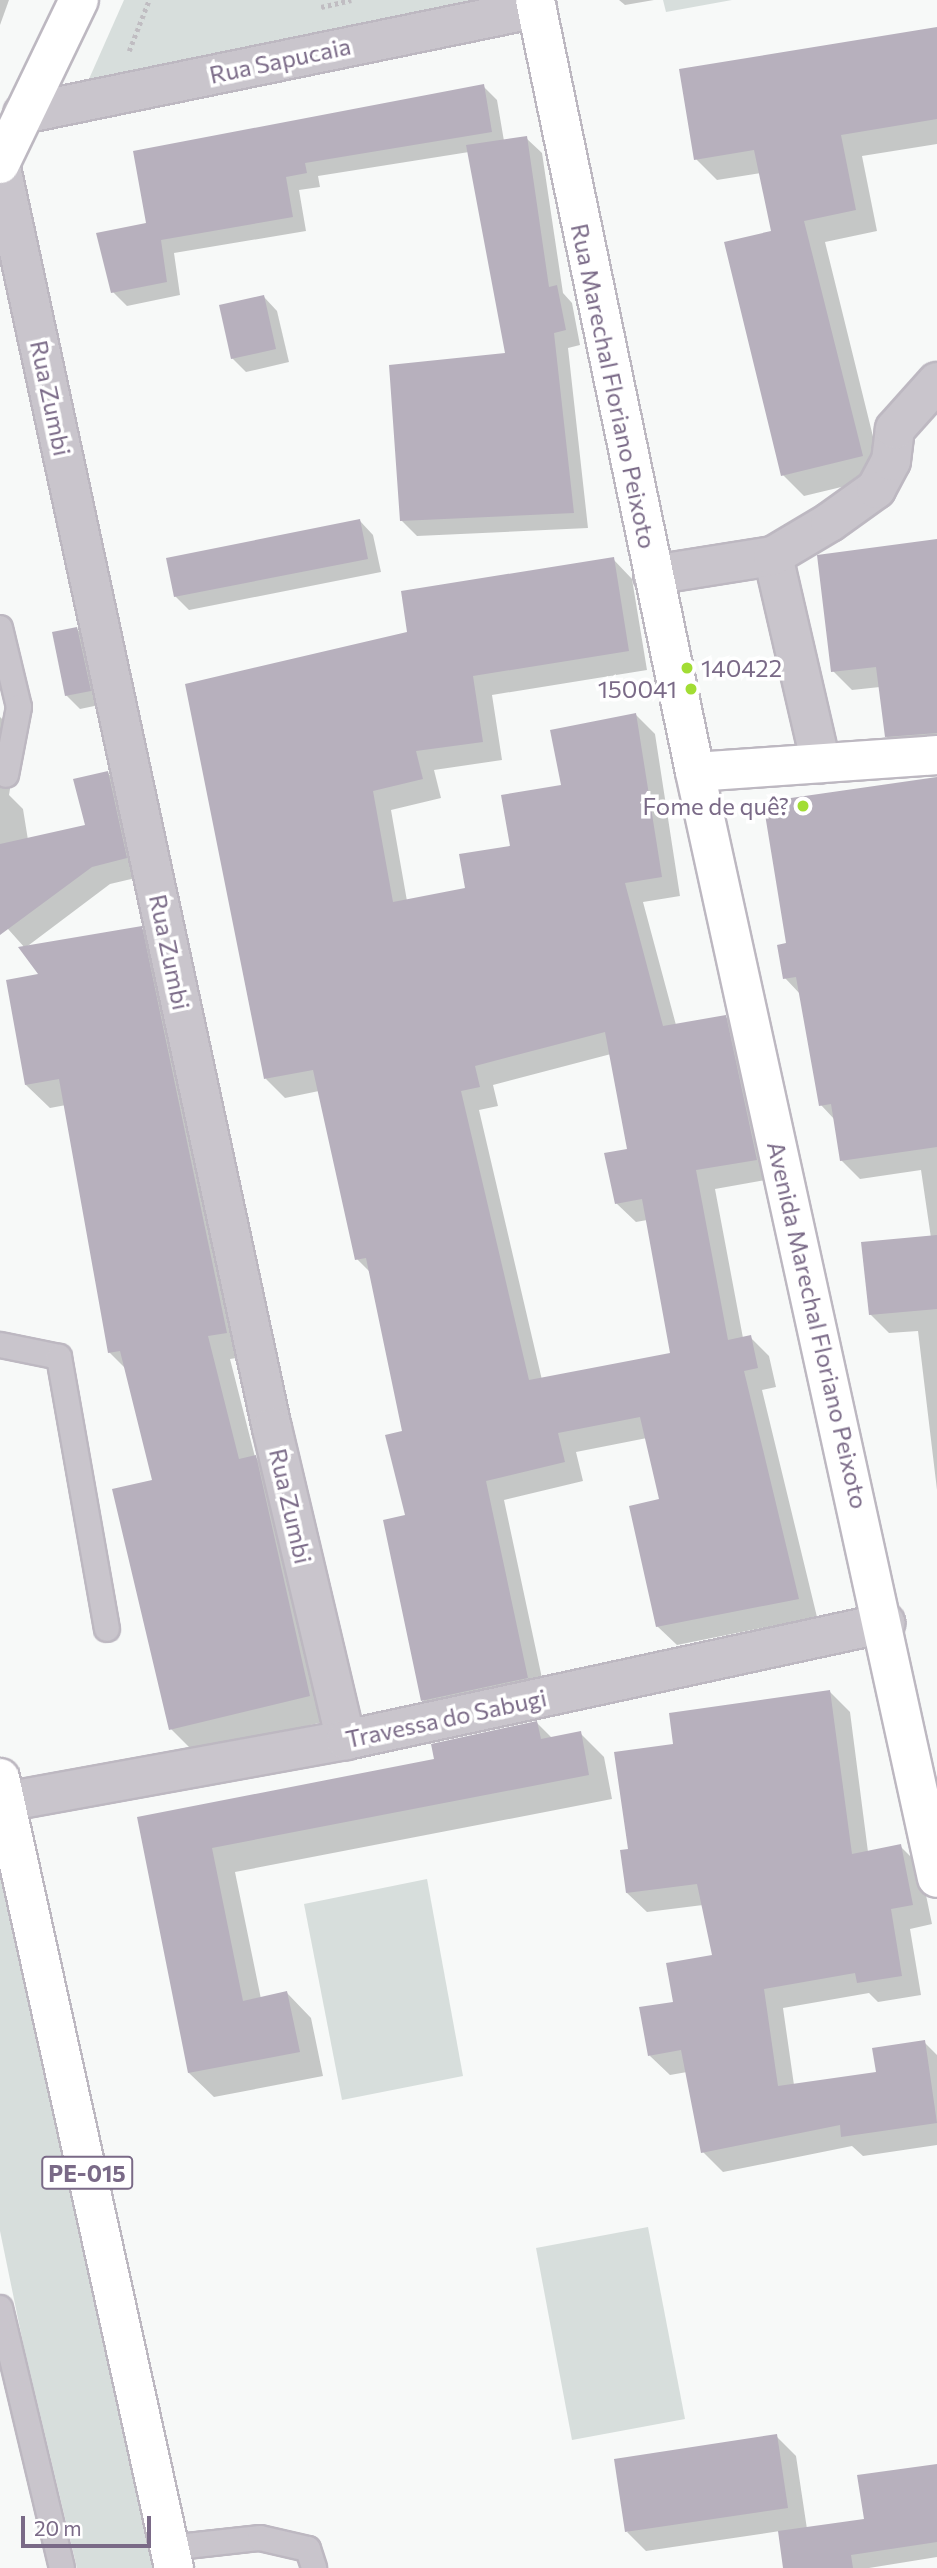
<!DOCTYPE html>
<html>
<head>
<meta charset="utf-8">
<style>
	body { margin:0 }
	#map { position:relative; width:937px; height:2568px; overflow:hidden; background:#f7f9f8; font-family:Commissioner,sans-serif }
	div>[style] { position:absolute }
	.green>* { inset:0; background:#d7dedc }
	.shadow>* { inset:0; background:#0003 }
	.building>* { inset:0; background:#b7b0bd }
	.path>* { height:4.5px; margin-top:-2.25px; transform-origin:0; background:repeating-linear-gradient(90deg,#c0bdc2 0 3.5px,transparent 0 7px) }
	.roads { filter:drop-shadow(2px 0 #bdb8c1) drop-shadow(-2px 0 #bdb8c1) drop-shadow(0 2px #bdb8c1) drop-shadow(0 -2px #bdb8c1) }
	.service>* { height:24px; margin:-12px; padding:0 12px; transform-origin:12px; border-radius:12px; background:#c9c5cc }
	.minor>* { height:38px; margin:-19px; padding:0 19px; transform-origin:19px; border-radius:19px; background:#c9c5cc }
	.secondary>* { height:38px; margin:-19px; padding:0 19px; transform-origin:19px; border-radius:19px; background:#fff }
	.trunk>* { height:38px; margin:-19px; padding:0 19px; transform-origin:19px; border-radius:19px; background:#fff }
	.dots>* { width:19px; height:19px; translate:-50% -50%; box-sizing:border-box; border:4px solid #fff; border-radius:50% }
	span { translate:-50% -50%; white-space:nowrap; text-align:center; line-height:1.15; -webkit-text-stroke:7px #fff; paint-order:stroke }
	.shield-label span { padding:2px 5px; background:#fff; border:2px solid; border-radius:5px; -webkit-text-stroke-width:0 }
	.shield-label { font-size:23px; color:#7a6a87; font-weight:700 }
	.street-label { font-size:24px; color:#7a6a87 }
	.poi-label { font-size:24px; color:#7a6a87 }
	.left { translate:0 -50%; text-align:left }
	.right { translate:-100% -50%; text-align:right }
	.scale { position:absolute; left:21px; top:2516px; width:130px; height:32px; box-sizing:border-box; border:4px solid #7a6a87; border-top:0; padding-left:9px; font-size:21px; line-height:24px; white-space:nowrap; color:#7a6a87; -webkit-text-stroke:5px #fff; paint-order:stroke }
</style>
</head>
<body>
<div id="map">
	<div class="green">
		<div style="clip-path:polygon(124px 0,507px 0,85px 88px)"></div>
		<div style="clip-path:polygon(663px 0,732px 0,666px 12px)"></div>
		<div style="clip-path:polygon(0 1851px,170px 2568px,77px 2568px,23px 2343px,0 2231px)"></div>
		<div style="clip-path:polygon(427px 1879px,463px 2076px,342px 2100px,304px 1904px)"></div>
		<div style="clip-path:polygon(648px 2227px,685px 2419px,572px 2440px,536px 2248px)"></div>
	</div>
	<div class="shadow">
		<div style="clip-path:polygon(0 0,9px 0,0 25px)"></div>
		<div style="clip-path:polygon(619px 0,654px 0,625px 5px)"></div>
		<div style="clip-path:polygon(937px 28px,937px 144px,862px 156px,877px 231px,825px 242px,883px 477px,804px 496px,783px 475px,773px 232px,761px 173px,717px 180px,696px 159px)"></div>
		<div style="clip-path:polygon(483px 86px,497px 100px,504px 141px,526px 138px,542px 153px,563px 293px,572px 303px,580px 345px,568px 348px,588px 528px,417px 536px,401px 520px,507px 355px,469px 152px,318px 176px,320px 187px,299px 190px,306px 231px,174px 253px,180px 295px,127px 306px,113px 292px,148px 225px)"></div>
		<div style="clip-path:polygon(264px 297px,277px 311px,289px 362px,246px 372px,232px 358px)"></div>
		<div style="clip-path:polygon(360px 521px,373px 535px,381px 572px,189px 610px,175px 596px)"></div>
		<div style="clip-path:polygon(937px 541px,937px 754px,905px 755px,886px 736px,880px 687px,852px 690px,833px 671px)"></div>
		<div style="clip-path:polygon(evenodd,613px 559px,632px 579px,647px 670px,492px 695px,502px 760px,434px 770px,441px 798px,391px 810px,407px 901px,467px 890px,636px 715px,655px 734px,680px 896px,643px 902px,676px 1025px,725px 1016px,744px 1036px,776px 1178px,715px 1189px,743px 1338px,750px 1337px,769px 1356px,776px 1387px,762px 1390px,817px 1617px,677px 1645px,657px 1626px,661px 1501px,647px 1438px,576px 1452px,583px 1481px,504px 1500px,546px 1697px,442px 1720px,423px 1700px,405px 1432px,371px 1273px,357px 1259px,319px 1091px,285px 1098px,266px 1079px,409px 634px,613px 559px,611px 1054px,629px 1150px,616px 1203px,636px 1222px,647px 1220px,672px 1354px,542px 1380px,479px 1110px,498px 1106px,493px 1085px,611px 1054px)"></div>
		<div style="clip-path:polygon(77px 629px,91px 643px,104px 704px,80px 709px,66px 695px)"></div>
		<div style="clip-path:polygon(0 717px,19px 735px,9px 795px,23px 809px,28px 840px,87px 826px,108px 773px,125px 791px,144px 876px,110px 884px,25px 948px,0 920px)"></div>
		<div style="clip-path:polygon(937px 779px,937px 1490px,918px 1331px,889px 1333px,870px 1314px,931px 1238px,921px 1170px,860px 1179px,841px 1160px,835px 1120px,821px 1105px,801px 995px,785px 978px,788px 945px)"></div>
		<div style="clip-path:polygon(141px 928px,165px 952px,249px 1356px,230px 1359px,255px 1457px,279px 1481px,332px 1720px,194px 1752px,171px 1729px,154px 1481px,126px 1369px,109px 1352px,66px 1105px,50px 1108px,26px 1085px,42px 976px)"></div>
		<div style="clip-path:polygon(830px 1692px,850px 1712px,868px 1852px,900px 1846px,920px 1866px,932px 1924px,910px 1929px,921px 1995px,878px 2002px,869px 1993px,783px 2008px,794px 2085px,878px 2073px,924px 2042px,937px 2055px,937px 2145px,863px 2156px,852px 2146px,723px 2172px,703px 2152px,687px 2072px,670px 2075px,650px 2056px,675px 2003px,714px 1957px,703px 1905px,647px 1912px,627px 1893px,630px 1851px,675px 1745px)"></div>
		<div style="clip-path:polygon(537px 1723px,552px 1738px,580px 1733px,604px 1757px,612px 1799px,235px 1872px,261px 1999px,287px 1993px,311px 2018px,323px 2076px,214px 2097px,189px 2073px,139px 1818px,436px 1761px)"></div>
		<div style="clip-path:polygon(776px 2436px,796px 2456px,807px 2529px,866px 2520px,937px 2465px,937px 2557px,869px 2568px,785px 2568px,780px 2531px,646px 2551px,627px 2532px)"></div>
	</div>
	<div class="building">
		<div style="clip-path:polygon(937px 27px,937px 119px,841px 135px,856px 210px,804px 221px,863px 456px,781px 476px,724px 242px,771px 231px,754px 150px,694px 160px,679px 69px)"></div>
		<div style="clip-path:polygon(484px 84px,492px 132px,305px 163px,307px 173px,286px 177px,293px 217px,161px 240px,167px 282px,111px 293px,96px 233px,146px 223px,133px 151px)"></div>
		<div style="clip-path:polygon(527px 136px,549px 287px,557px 285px,566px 330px,554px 333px,574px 513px,400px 521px,389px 365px,505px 353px,466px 145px)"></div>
		<div style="clip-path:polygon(264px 295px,276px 349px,231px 359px,219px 305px)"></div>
		<div style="clip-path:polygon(360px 519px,368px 559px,174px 597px,166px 558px)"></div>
		<div style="clip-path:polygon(937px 539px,937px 733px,885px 737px,876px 667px,831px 672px,817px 555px)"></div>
		<div style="clip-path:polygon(evenodd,614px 557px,629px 651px,473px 676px,483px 742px,416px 751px,423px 779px,373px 791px,393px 902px,465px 888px,459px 854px,510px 846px,501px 795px,561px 785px,550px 730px,636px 713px,662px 877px,625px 883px,663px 1026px,726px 1015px,757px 1160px,696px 1170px,728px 1340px,751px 1335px,758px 1368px,744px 1371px,799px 1599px,656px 1627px,629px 1506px,659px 1499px,640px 1417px,558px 1433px,565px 1462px,486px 1481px,528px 1678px,421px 1701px,383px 1520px,405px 1515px,385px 1435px,402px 1431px,366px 1258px,355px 1260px,313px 1070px,264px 1079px,185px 684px,407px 632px,401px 591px,614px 557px,605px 1032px,627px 1149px,604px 1153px,615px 1204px,642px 1199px,670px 1353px,529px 1380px,461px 1091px,480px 1087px,475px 1066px,605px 1032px)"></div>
		<div style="clip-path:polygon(77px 627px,91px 691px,65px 696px,52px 632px)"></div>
		<div style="clip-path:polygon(108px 771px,127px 858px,92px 867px,0 935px,0 844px,85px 825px,73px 779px)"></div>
		<div style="clip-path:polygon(937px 777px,937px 1147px,840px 1161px,831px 1104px,819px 1106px,796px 977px,783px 979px,777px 945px,786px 943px,763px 802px)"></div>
		<div style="clip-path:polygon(142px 926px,227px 1333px,208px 1336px,239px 1459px,256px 1455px,310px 1696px,169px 1730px,112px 1489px,152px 1480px,120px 1351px,108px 1353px,59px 1079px,25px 1085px,6px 980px,38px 974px,18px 947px)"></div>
		<div style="clip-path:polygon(937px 1235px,937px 1309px,869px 1315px,861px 1242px)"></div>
		<div style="clip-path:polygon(830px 1690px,852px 1854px,901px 1844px,913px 1905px,891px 1909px,902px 1976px,857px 1983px,855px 1973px,764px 1989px,778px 2086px,876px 2072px,872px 2048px,925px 2040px,937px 2123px,841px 2137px,840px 2125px,701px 2153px,681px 2050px,648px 2056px,639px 2007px,673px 2002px,666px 1963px,712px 1955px,697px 1884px,626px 1893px,620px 1850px,628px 1849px,614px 1752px,673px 1744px,669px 1713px)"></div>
		<div style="clip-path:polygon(537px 1721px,541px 1739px,581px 1731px,589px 1775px,212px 1848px,243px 2001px,287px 1991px,300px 2052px,188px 2073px,137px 1817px,434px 1759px,431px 1744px)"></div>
		<div style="clip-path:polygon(777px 2434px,788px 2508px,625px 2532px,614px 2459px)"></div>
		<div style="clip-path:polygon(937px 2464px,937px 2542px,851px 2555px,853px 2568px,783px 2568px,778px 2531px,864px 2519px,857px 2475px)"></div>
	</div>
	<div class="path">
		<div style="left:321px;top:7px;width:31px;rotate:-13deg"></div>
		<div style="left:129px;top:51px;width:55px;rotate:-68.6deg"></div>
	</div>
	<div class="roads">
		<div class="service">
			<div style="left:0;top:628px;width:81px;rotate:76.5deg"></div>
			<div style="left:19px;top:707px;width:69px;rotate:100.8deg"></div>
			<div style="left:0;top:1345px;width:60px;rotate:11.5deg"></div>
			<div style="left:59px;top:1357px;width:276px;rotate:80deg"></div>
			<div style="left:0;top:2308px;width:267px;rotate:76.6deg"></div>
			<div style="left:169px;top:2548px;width:92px;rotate:-6.3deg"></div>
			<div style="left:260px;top:2538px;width:49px;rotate:12.9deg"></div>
			<div style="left:308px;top:2549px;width:20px;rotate:72deg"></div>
		</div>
		<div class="minor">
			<div style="left:23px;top:114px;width:525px;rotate:-11.65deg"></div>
			<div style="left:0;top:163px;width:1294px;rotate:77.87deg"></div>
			<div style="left:272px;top:1428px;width:321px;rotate:76.7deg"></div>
			<div style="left:773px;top:556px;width:213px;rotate:77deg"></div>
			<div style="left:653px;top:575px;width:121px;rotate:-9deg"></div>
			<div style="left:773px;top:556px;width:66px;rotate:-30.8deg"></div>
			<div style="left:830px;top:522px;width:57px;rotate:-35.7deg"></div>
			<div style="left:876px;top:489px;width:32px;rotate:-62deg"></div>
			<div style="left:891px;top:461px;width:32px;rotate:-83deg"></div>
			<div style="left:895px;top:429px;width:63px;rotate:-48.2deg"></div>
			<div style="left:5px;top:1802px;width:347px;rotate:-10.3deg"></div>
			<div style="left:346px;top:1740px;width:552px;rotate:-12.25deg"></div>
		</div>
		<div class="secondary">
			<div style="left:535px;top:0;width:788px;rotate:78.29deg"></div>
			<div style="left:695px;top:772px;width:1132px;rotate:77.66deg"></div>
			<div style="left:695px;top:772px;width:243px;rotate:-4deg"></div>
		</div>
		<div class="trunk">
			<div style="left:0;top:164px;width:182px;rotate:-64.3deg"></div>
			<div style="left:0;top:1778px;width:809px;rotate:77.58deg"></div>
		</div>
	</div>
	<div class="dots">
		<div style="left:687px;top:668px;background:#a2dd34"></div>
		<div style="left:691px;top:689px;background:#a2dd34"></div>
		<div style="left:803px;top:806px;background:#a2dd34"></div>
	</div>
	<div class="shield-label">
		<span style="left:87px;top:2173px">PE-015</span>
	</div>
	<div class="street-label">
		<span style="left:280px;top:60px;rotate:-12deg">Rua Sapucaia</span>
		<span style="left:614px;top:386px;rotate:78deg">Rua Marechal Floriano Peixoto</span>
		<span style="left:51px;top:398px;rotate:78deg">Rua Zumbi</span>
		<span style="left:170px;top:952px;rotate:78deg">Rua Zumbi</span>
		<span style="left:818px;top:1325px;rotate:77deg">Avenida Marechal Floriano Peixoto</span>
		<span style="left:291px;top:1506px;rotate:77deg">Rua Zumbi</span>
		<span style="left:446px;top:1718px;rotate:-12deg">Travessa do Sabugi</span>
	</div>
	<div class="poi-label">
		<span class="left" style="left:701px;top:668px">140422</span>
		<span class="right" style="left:677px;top:689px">150041</span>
		<span class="right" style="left:789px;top:806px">Fome de quê?</span>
	</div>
	<div class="scale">20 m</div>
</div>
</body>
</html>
